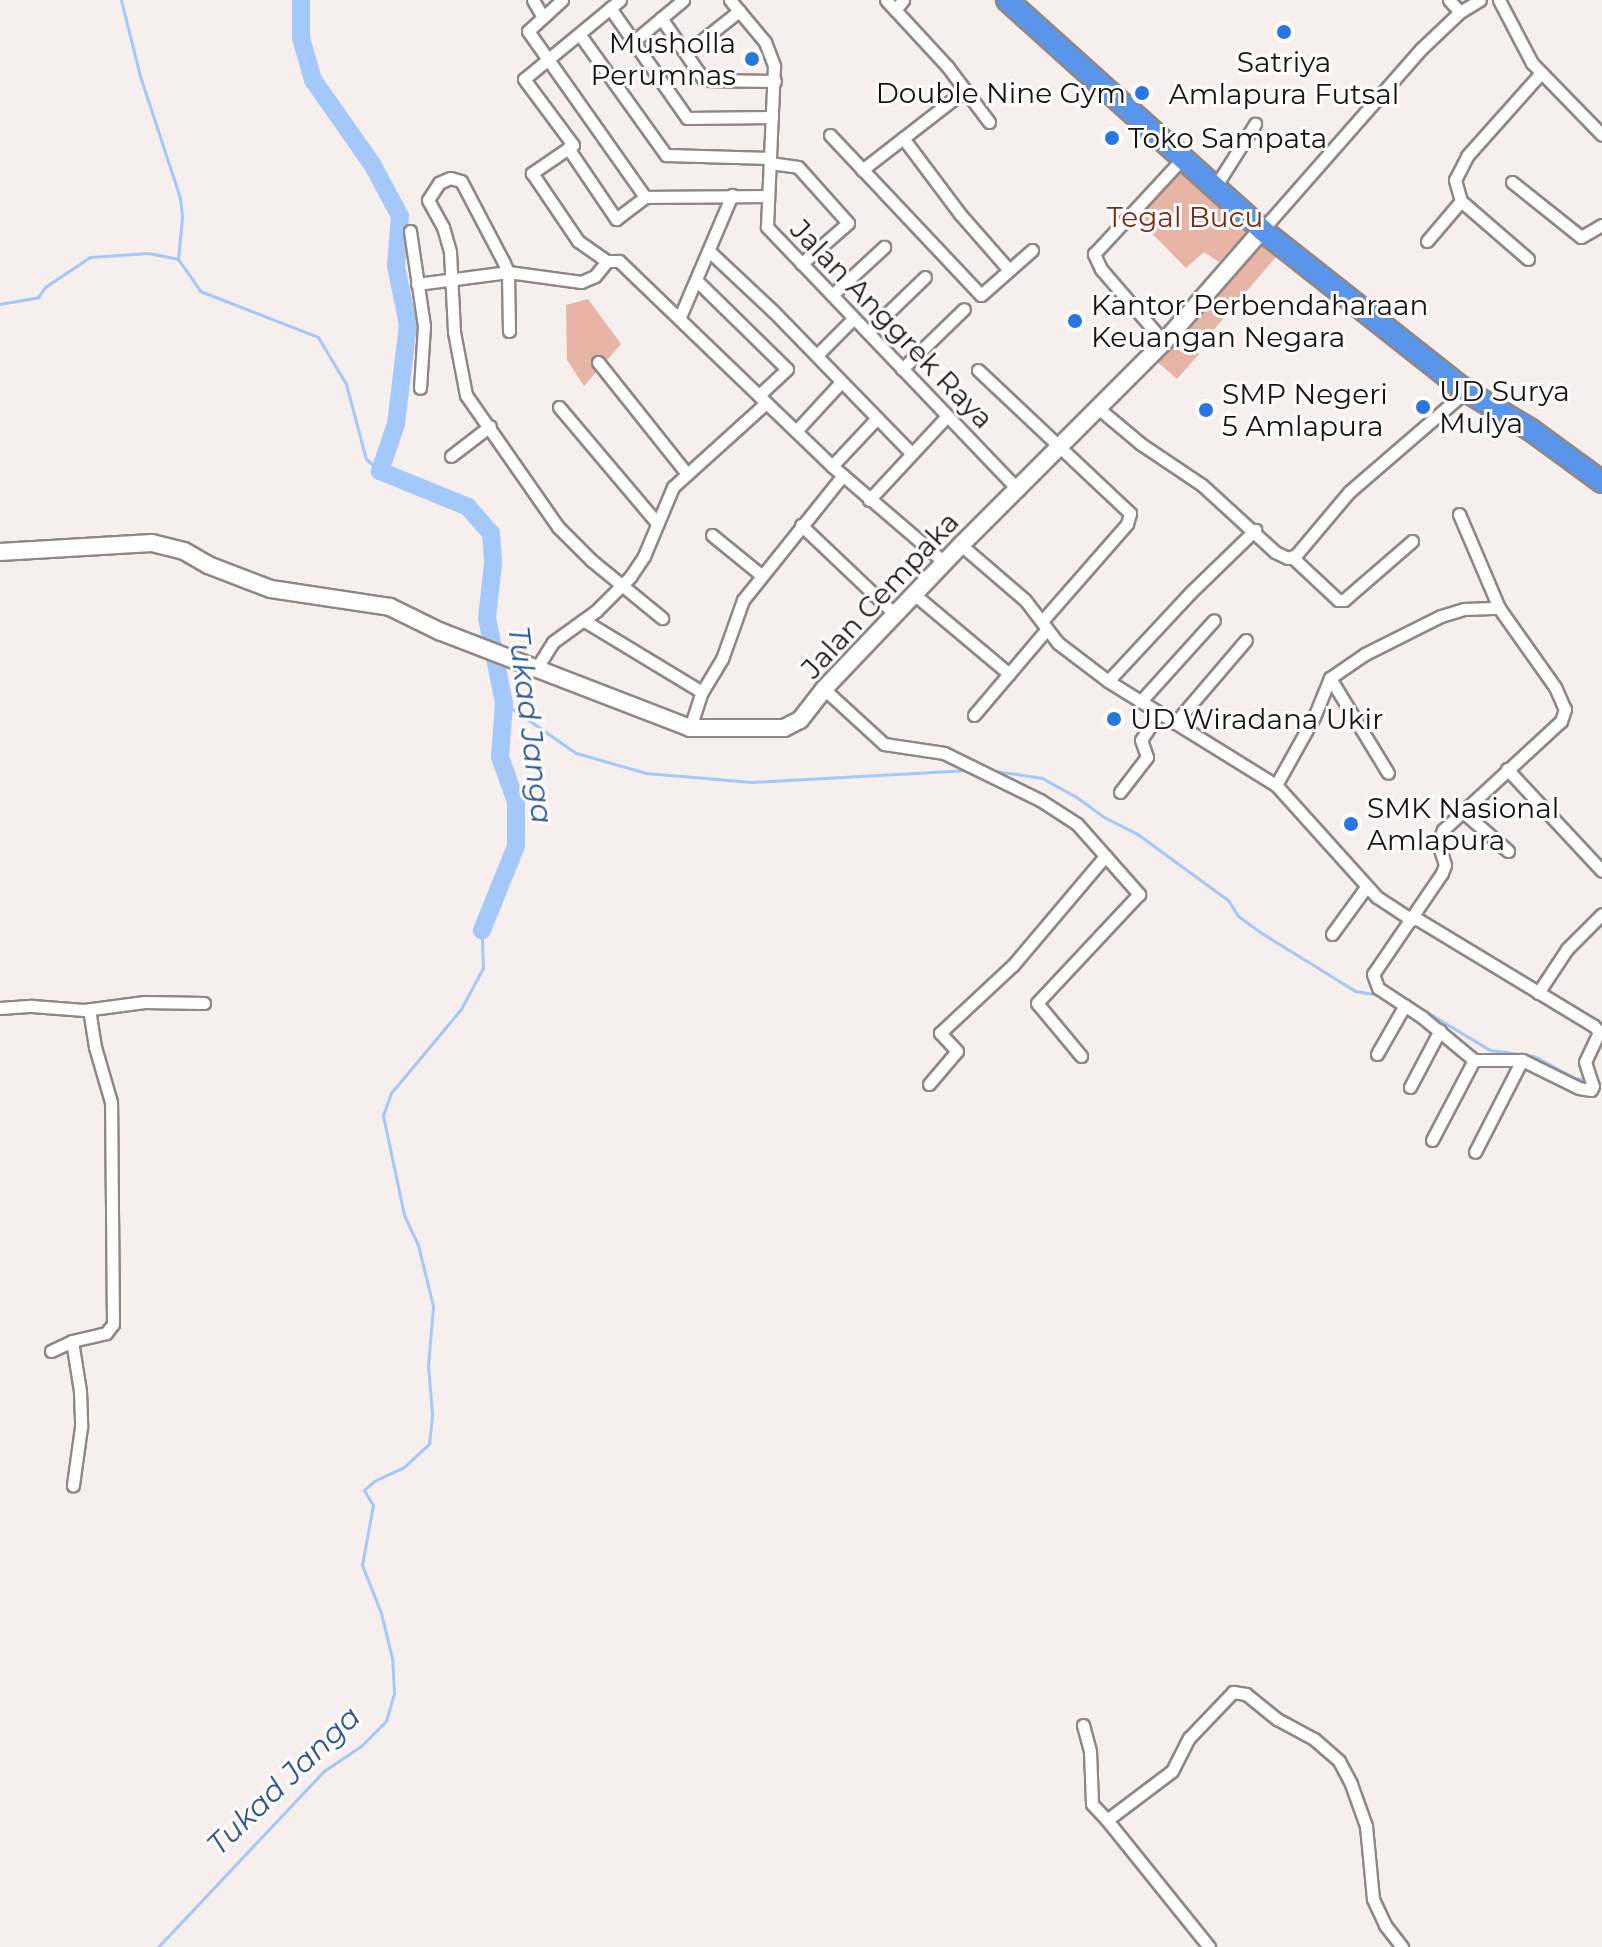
<!DOCTYPE html>
<html>
<head>
<meta charset="utf-8">
<style>
	body { margin:0 }
	#map { position:relative; width:1602px; height:1947px; overflow:hidden; background:#f6efed; font-family:Montserrat,sans-serif }
	div>[style] { position:absolute }
	.green>* { inset:0; background:#e7b4a5 }
	.stream>* { height:3px; margin:-1.5px; padding:0 1.5px; transform-origin:1.5px; border-radius:1.5px; background:#a5c8fb }
	.river>* { height:18px; margin:-9px; padding:0 9px; transform-origin:9px; border-radius:9px; background:#a5c8fb }
	.roads { filter:drop-shadow(2px 0 #8f8886) drop-shadow(-2px 0 #8f8886) drop-shadow(0 2px #8f8886) drop-shadow(0 -2px #8f8886) }
	.street>* { height:11px; margin:-5.5px; padding:0 5.5px; transform-origin:5.5px; border-radius:5.5px; background:#fff }
	.secondary>* { height:16px; margin:-8px; padding:0 8px; transform-origin:8px; border-radius:8px; background:#fff }
	.highway>* { height:20px; margin:-10px; padding:0 10px; transform-origin:10px; border-radius:10px; background:#5995eb }
	.dots>* { width:22px; height:22px; translate:-50% -50%; box-sizing:border-box; border:4px solid #fffdfd; border-radius:50% }
	span { translate:-50% -50%; white-space:nowrap; text-align:center; line-height:1.15; -webkit-text-stroke:6px #fffdfd; paint-order:stroke }
	.poi-label { font-size:28px; color:#171514 }
	.right { translate:-100% -50%; text-align:right }
	.left { translate:0 -50%; text-align:left }
	.park-label { font-size:28px; color:#792d18 }
	.street-label { font-size:28px; color:#171514 }
	.water-label { font-size:30px; color:#2c5794; font-style:italic }
</style>
</head>
<body>
<div id="map">
	<div class="green">
		<div style="clip-path:polygon(1184px 167px,1252px 226px,1219px 262px,1204px 252px,1186px 268px,1132px 213px)"></div>
		<div style="clip-path:polygon(1267px 238px,1281px 251px,1204px 341px,1185px 325px,1249px 253px)"></div>
		<div style="clip-path:polygon(588px 299px,621px 344px,584px 386px,567px 360px,566px 305px)"></div>
		<div style="clip-path:polygon(1176px 335px,1199px 354px,1177px 379px,1154px 359px)"></div>
	</div>
	<div class="stream">
		<div style="left:121px;top:0;width:78px;rotate:76deg"></div>
		<div style="left:140px;top:76px;width:128px;rotate:71.8deg"></div>
		<div style="left:180px;top:198px;width:19px;rotate:84deg"></div>
		<div style="left:182px;top:217px;width:42px;rotate:95.4deg"></div>
		<div style="left:0;top:304px;width:39px;rotate:-10deg"></div>
		<div style="left:38px;top:297px;width:12px;rotate:-55deg"></div>
		<div style="left:45px;top:287px;width:54px;rotate:-33.7deg"></div>
		<div style="left:90px;top:257px;width:58px;rotate:-3.9deg"></div>
		<div style="left:148px;top:253px;width:31px;rotate:11deg"></div>
		<div style="left:178px;top:259px;width:39px;rotate:55deg"></div>
		<div style="left:200px;top:291px;width:127px;rotate:21.3deg"></div>
		<div style="left:318px;top:337px;width:55px;rotate:59.2deg"></div>
		<div style="left:346px;top:384px;width:78px;rotate:75.1deg"></div>
		<div style="left:366px;top:459px;width:18px;rotate:41deg"></div>
		<div style="left:504px;top:703px;width:88px;rotate:34.8deg"></div>
		<div style="left:576px;top:753px;width:73px;rotate:15.9deg"></div>
		<div style="left:646px;top:773px;width:106px;rotate:4.9deg"></div>
		<div style="left:752px;top:782px;width:217px;rotate:-3.2deg"></div>
		<div style="left:988px;top:770px;width:55px;rotate:8.4deg"></div>
		<div style="left:1042px;top:778px;width:38px;rotate:29deg"></div>
		<div style="left:1075px;top:796px;width:36px;rotate:36deg"></div>
		<div style="left:1104px;top:817px;width:36px;rotate:27deg"></div>
		<div style="left:1136px;top:833px;width:114px;rotate:36.1deg"></div>
		<div style="left:1228px;top:900px;width:19px;rotate:58deg"></div>
		<div style="left:1238px;top:916px;width:27px;rotate:36deg"></div>
		<div style="left:1260px;top:932px;width:112px;rotate:31.8deg"></div>
		<div style="left:1355px;top:991px;width:25px;rotate:9deg"></div>
		<div style="left:1407px;top:1000px;width:97px;rotate:31.1deg"></div>
		<div style="left:1490px;top:1050px;width:44px;rotate:7.8deg"></div>
		<div style="left:1534px;top:1056px;width:47px;rotate:28.2deg"></div>
		<div style="left:1575px;top:1078px;width:11px;rotate:10deg"></div>
		<div style="left:158px;top:1947px;width:242px;rotate:-46.7deg"></div>
		<div style="left:324px;top:1771px;width:45px;rotate:-34deg"></div>
		<div style="left:361px;top:1746px;width:35px;rotate:-45deg"></div>
		<div style="left:386px;top:1721px;width:29px;rotate:-74deg"></div>
		<div style="left:394px;top:1693px;width:35px;rotate:-93deg"></div>
		<div style="left:392px;top:1658px;width:46px;rotate:-103.7deg"></div>
		<div style="left:381px;top:1613px;width:52px;rotate:-111.6deg"></div>
		<div style="left:362px;top:1565px;width:61px;rotate:-79.6deg"></div>
		<div style="left:373px;top:1505px;width:17px;rotate:-121deg"></div>
		<div style="left:364px;top:1490px;width:13px;rotate:-42deg"></div>
		<div style="left:374px;top:1481px;width:33px;rotate:-25deg"></div>
		<div style="left:404px;top:1467px;width:34px;rotate:-43deg"></div>
		<div style="left:429px;top:1444px;width:31px;rotate:-84deg"></div>
		<div style="left:432px;top:1413px;width:47px;rotate:-94.9deg"></div>
		<div style="left:428px;top:1366px;width:60px;rotate:-85.2deg"></div>
		<div style="left:433px;top:1306px;width:63px;rotate:-103.8deg"></div>
		<div style="left:418px;top:1245px;width:33px;rotate:-115deg"></div>
		<div style="left:404px;top:1215px;width:102px;rotate:-101.9deg"></div>
		<div style="left:383px;top:1115px;width:23px;rotate:-70deg"></div>
		<div style="left:391px;top:1093px;width:109px;rotate:-50.2deg"></div>
		<div style="left:461px;top:1009px;width:47px;rotate:-61.8deg"></div>
		<div style="left:483px;top:968px;width:38px;rotate:-92deg"></div>
	</div>
	<div class="river">
		<div style="left:301px;top:0;width:38px;rotate:90deg"></div>
		<div style="left:301px;top:38px;width:44px;rotate:74.1deg"></div>
		<div style="left:313px;top:80px;width:103px;rotate:54.9deg"></div>
		<div style="left:372px;top:164px;width:59px;rotate:61.7deg"></div>
		<div style="left:400px;top:216px;width:50px;rotate:94.6deg"></div>
		<div style="left:396px;top:266px;width:60px;rotate:78.5deg"></div>
		<div style="left:408px;top:325px;width:100px;rotate:96.9deg"></div>
		<div style="left:396px;top:424px;width:50px;rotate:108.8deg"></div>
		<div style="left:380px;top:471px;width:95px;rotate:22.2deg"></div>
		<div style="left:468px;top:507px;width:35px;rotate:49deg"></div>
		<div style="left:491px;top:533px;width:31px;rotate:86deg"></div>
		<div style="left:493px;top:564px;width:54px;rotate:96.3deg"></div>
		<div style="left:487px;top:618px;width:87px;rotate:78.7deg"></div>
		<div style="left:504px;top:703px;width:54px;rotate:94.2deg"></div>
		<div style="left:500px;top:757px;width:48px;rotate:70.4deg"></div>
		<div style="left:516px;top:802px;width:44px;rotate:90deg"></div>
		<div style="left:516px;top:846px;width:91px;rotate:112deg"></div>
	</div>
	<div class="roads">
		<div class="street">
			<div style="left:533px;top:0;width:20px;rotate:60deg"></div>
			<div style="left:562px;top:0;width:46px;rotate:137.6deg"></div>
			<div style="left:528px;top:31px;width:203px;rotate:54.8deg"></div>
			<div style="left:645px;top:197px;width:122px;rotate:-0.5deg"></div>
			<div style="left:620px;top:0;width:124px;rotate:140.5deg"></div>
			<div style="left:524px;top:79px;width:82px;rotate:53.4deg"></div>
			<div style="left:573px;top:145px;width:50px;rotate:145.7deg"></div>
			<div style="left:532px;top:173px;width:82px;rotate:55.9deg"></div>
			<div style="left:578px;top:241px;width:35px;rotate:35deg"></div>
			<div style="left:607px;top:261px;width:12px"></div>
			<div style="left:619px;top:261px;width:296px;rotate:43.9deg"></div>
			<div style="left:832px;top:466px;width:149px;rotate:40.6deg"></div>
			<div style="left:730px;top:0;width:55px;rotate:50.2deg"></div>
			<div style="left:765px;top:42px;width:26px;rotate:69deg"></div>
			<div style="left:774px;top:66px;width:161px;rotate:92.5deg"></div>
			<div style="left:767px;top:227px;width:364px;rotate:46.3deg"></div>
			<div style="left:886px;top:0;width:90px;rotate:47.3deg"></div>
			<div style="left:947px;top:66px;width:70px;rotate:53.1deg"></div>
			<div style="left:1449px;top:0;width:16px;rotate:47deg"></div>
			<div style="left:1499px;top:0;width:71px;rotate:62.4deg"></div>
			<div style="left:1532px;top:63px;width:100px;rotate:45.8deg"></div>
			<div style="left:610px;top:8px;width:134px;rotate:55deg"></div>
			<div style="left:687px;top:118px;width:85px;rotate:-0.7deg"></div>
			<div style="left:895px;top:10px;width:13px;rotate:-51deg"></div>
			<div style="left:661px;top:18px;width:75px;rotate:55.3deg"></div>
			<div style="left:704px;top:80px;width:71px;rotate:0.8deg"></div>
			<div style="left:580px;top:35px;width:148px;rotate:54.4deg"></div>
			<div style="left:666px;top:155px;width:104px;rotate:1.7deg"></div>
			<div style="left:634px;top:41px;width:64px;rotate:-39.9deg"></div>
			<div style="left:686px;top:53px;width:68px;rotate:-38.4deg"></div>
			<div style="left:830px;top:135px;width:220px;rotate:46.7deg"></div>
			<div style="left:981px;top:295px;width:68px;rotate:-41.4deg"></div>
			<div style="left:903px;top:138px;width:95px;rotate:53.1deg"></div>
			<div style="left:960px;top:214px;width:74px;rotate:48.8deg"></div>
			<div style="left:568px;top:148px;width:86px;rotate:55.9deg"></div>
			<div style="left:616px;top:219px;width:36px;rotate:-37deg"></div>
			<div style="left:770px;top:163px;width:28px;rotate:8deg"></div>
			<div style="left:798px;top:167px;width:75px;rotate:48.2deg"></div>
			<div style="left:848px;top:223px;width:62px;rotate:138.9deg"></div>
			<div style="left:862px;top:170px;width:130px;rotate:-37.8deg"></div>
			<div style="left:1512px;top:182px;width:88px;rotate:38.6deg"></div>
			<div style="left:1581px;top:237px;width:24px;rotate:-30deg"></div>
			<div style="left:1215px;top:187px;width:75px;rotate:-57.6deg"></div>
			<div style="left:1262px;top:230px;width:241px;rotate:-48.7deg"></div>
			<div style="left:1421px;top:49px;width:54px;rotate:-43.5deg"></div>
			<div style="left:1460px;top:12px;width:23px;rotate:-31deg"></div>
			<div style="left:410px;top:231px;width:96px;rotate:81.6deg"></div>
			<div style="left:424px;top:326px;width:62px;rotate:93.7deg"></div>
			<div style="left:1427px;top:241px;width:52px;rotate:-49.6deg"></div>
			<div style="left:709px;top:251px;width:88px;rotate:43.2deg"></div>
			<div style="left:773px;top:311px;width:198px;rotate:45.8deg"></div>
			<div style="left:1528px;top:259px;width:89px;rotate:-139.1deg"></div>
			<div style="left:1461px;top:201px;width:22px;rotate:-106deg"></div>
			<div style="left:1455px;top:180px;width:27px;rotate:-63deg"></div>
			<div style="left:1467px;top:156px;width:111px;rotate:-48.3deg"></div>
			<div style="left:696px;top:280px;width:127px;rotate:44.4deg"></div>
			<div style="left:787px;top:369px;width:38px;rotate:137deg"></div>
			<div style="left:417px;top:284px;width:92px;rotate:-7.5deg"></div>
			<div style="left:508px;top:272px;width:74px;rotate:7.8deg"></div>
			<div style="left:581px;top:282px;width:15px;rotate:-23deg"></div>
			<div style="left:595px;top:276px;width:19px;rotate:-51deg"></div>
			<div style="left:832px;top:295px;width:71px;rotate:-42.7deg"></div>
			<div style="left:679px;top:319px;width:135px;rotate:-66.9deg"></div>
			<div style="left:509px;top:331px;width:59px;rotate:-91deg"></div>
			<div style="left:508px;top:272px;width:12px;rotate:-114deg"></div>
			<div style="left:503px;top:261px;width:90px;rotate:-117.7deg"></div>
			<div style="left:461px;top:181px;width:11px;rotate:-165deg"></div>
			<div style="left:450px;top:178px;width:12px;rotate:156deg"></div>
			<div style="left:439px;top:183px;width:20px;rotate:123deg"></div>
			<div style="left:428px;top:200px;width:31px;rotate:61deg"></div>
			<div style="left:443px;top:227px;width:26px;rotate:74deg"></div>
			<div style="left:450px;top:252px;width:80px;rotate:87.1deg"></div>
			<div style="left:454px;top:332px;width:64px;rotate:79.2deg"></div>
			<div style="left:466px;top:395px;width:161px;rotate:55.1deg"></div>
			<div style="left:558px;top:527px;width:47px;rotate:45deg"></div>
			<div style="left:591px;top:560px;width:92px;rotate:39.2deg"></div>
			<div style="left:868px;top:332px;width:79px;rotate:-44deg"></div>
			<div style="left:1164px;top:342px;width:96px;rotate:-130.8deg"></div>
			<div style="left:1101px;top:269px;width:17px;rotate:-115deg"></div>
			<div style="left:1094px;top:254px;width:131px;rotate:-47.2deg"></div>
			<div style="left:817px;top:355px;width:52px;rotate:-45deg"></div>
			<div style="left:598px;top:362px;width:143px;rotate:51.5deg"></div>
			<div style="left:902px;top:369px;width:86px;rotate:-44.1deg"></div>
			<div style="left:978px;top:370px;width:209px;rotate:43.3deg"></div>
			<div style="left:1130px;top:513px;width:11px;rotate:105deg"></div>
			<div style="left:1127px;top:524px;width:129px;rotate:131.2deg"></div>
			<div style="left:559px;top:407px;width:152px;rotate:49.8deg"></div>
			<div style="left:1098px;top:408px;width:56px;rotate:39.9deg"></div>
			<div style="left:1141px;top:444px;width:73px;rotate:33.9deg"></div>
			<div style="left:1202px;top:485px;width:99px;rotate:42.5deg"></div>
			<div style="left:1275px;top:552px;width:14px;rotate:25deg"></div>
			<div style="left:1288px;top:558px;width:9px;rotate:-21deg"></div>
			<div style="left:1296px;top:555px;width:82px;rotate:-49.9deg"></div>
			<div style="left:1349px;top:492px;width:155px;rotate:-40.8deg"></div>
			<div style="left:796px;top:431px;width:67px;rotate:-47.4deg"></div>
			<div style="left:451px;top:456px;width:49px;rotate:-37.6deg"></div>
			<div style="left:832px;top:466px;width:66px;rotate:-46.8deg"></div>
			<div style="left:869px;top:500px;width:115px;rotate:-47.1deg"></div>
			<div style="left:1459px;top:514px;width:102px;rotate:66.9deg"></div>
			<div style="left:1499px;top:608px;width:97px;rotate:54.7deg"></div>
			<div style="left:1555px;top:687px;width:24px;rotate:66deg"></div>
			<div style="left:1565px;top:709px;width:13px;rotate:108deg"></div>
			<div style="left:1561px;top:721px;width:161px;rotate:137.3deg"></div>
			<div style="left:1443px;top:830px;width:14px;rotate:111deg"></div>
			<div style="left:1438px;top:843px;width:23px;rotate:72deg"></div>
			<div style="left:1445px;top:865px;width:9px;rotate:111deg"></div>
			<div style="left:1442px;top:873px;width:122px;rotate:124.3deg"></div>
			<div style="left:1373px;top:974px;width:15px;rotate:70deg"></div>
			<div style="left:1378px;top:988px;width:53px;rotate:33.4deg"></div>
			<div style="left:1422px;top:1017px;width:67px;rotate:39.6deg"></div>
			<div style="left:1474px;top:1060px;width:48px"></div>
			<div style="left:1522px;top:1060px;width:103px;rotate:117.1deg"></div>
			<div style="left:801px;top:525px;width:131px;rotate:43.5deg"></div>
			<div style="left:712px;top:535px;width:63px;rotate:39.2deg"></div>
			<div style="left:961px;top:545px;width:84px;rotate:40.7deg"></div>
			<div style="left:1025px;top:600px;width:54px;rotate:52.5deg"></div>
			<div style="left:1058px;top:643px;width:63px;rotate:37.2deg"></div>
			<div style="left:1108px;top:681px;width:198px;rotate:31.8deg"></div>
			<div style="left:1276px;top:785px;width:151px;rotate:48deg"></div>
			<div style="left:1377px;top:897px;width:42px;rotate:33.3deg"></div>
			<div style="left:1292px;top:557px;width:63px;rotate:43.1deg"></div>
			<div style="left:1338px;top:600px;width:6px"></div>
			<div style="left:1344px;top:600px;width:90px;rotate:-40.9deg"></div>
			<div style="left:915px;top:595px;width:123px;rotate:40deg"></div>
			<div style="left:583px;top:620px;width:139px;rotate:31.2deg"></div>
			<div style="left:538px;top:666px;width:28px;rotate:-58deg"></div>
			<div style="left:553px;top:642px;width:53px;rotate:-35.8deg"></div>
			<div style="left:596px;top:611px;width:48px;rotate:-45deg"></div>
			<div style="left:630px;top:577px;width:25px;rotate:-56deg"></div>
			<div style="left:644px;top:556px;width:75px;rotate:-67.2deg"></div>
			<div style="left:673px;top:487px;width:125px;rotate:-42.1deg"></div>
			<div style="left:1330px;top:678px;width:111px;rotate:58.6deg"></div>
			<div style="left:1108px;top:681px;width:120px;rotate:-47deg"></div>
			<div style="left:1190px;top:593px;width:91px;rotate:-44.1deg"></div>
			<div style="left:824px;top:689px;width:81px;rotate:42.5deg"></div>
			<div style="left:884px;top:744px;width:61px;rotate:8.5deg"></div>
			<div style="left:944px;top:753px;width:107px;rotate:26.1deg"></div>
			<div style="left:1040px;top:800px;width:44px;rotate:33deg"></div>
			<div style="left:1077px;top:824px;width:94px;rotate:48.5deg"></div>
			<div style="left:1139px;top:894px;width:149px;rotate:133.1deg"></div>
			<div style="left:1037px;top:1003px;width:69px;rotate:50.3deg"></div>
			<div style="left:1140px;top:702px;width:110px;rotate:-47.9deg"></div>
			<div style="left:974px;top:715px;width:111px;rotate:-49.7deg"></div>
			<div style="left:1175px;top:723px;width:109px;rotate:-49.5deg"></div>
			<div style="left:690px;top:728px;width:38px;rotate:-72deg"></div>
			<div style="left:702px;top:692px;width:39px;rotate:-59deg"></div>
			<div style="left:722px;top:659px;width:63px;rotate:-70.4deg"></div>
			<div style="left:743px;top:600px;width:160px;rotate:-51.3deg"></div>
			<div style="left:1507px;top:769px;width:139px;rotate:47deg"></div>
			<div style="left:1276px;top:785px;width:78px;rotate:-60.8deg"></div>
			<div style="left:1314px;top:717px;width:42px;rotate:-67.7deg"></div>
			<div style="left:1330px;top:678px;width:42px;rotate:-34.4deg"></div>
			<div style="left:1365px;top:654px;width:85px;rotate:-26.6deg"></div>
			<div style="left:1441px;top:616px;width:24px;rotate:-17deg"></div>
			<div style="left:1464px;top:609px;width:35px;rotate:-2deg"></div>
			<div style="left:1120px;top:792px;width:44px;rotate:-52.4deg"></div>
			<div style="left:1147px;top:757px;width:18px;rotate:-109deg"></div>
			<div style="left:1141px;top:740px;width:32px;rotate:-56deg"></div>
			<div style="left:1462px;top:811px;width:61px;rotate:41deg"></div>
			<div style="left:1414px;top:917px;width:210px;rotate:31.2deg"></div>
			<div style="left:1594px;top:1026px;width:8px;rotate:50deg"></div>
			<div style="left:1599px;top:1032px;width:33px;rotate:115deg"></div>
			<div style="left:1585px;top:1062px;width:25px;rotate:72deg"></div>
			<div style="left:1593px;top:1086px;width:4px;rotate:117deg"></div>
			<div style="left:1591px;top:1090px;width:12px;rotate:-171deg"></div>
			<div style="left:1579px;top:1088px;width:64px;rotate:-153.8deg"></div>
			<div style="left:1332px;top:934px;width:59px;rotate:-53.9deg"></div>
			<div style="left:1538px;top:993px;width:53px;rotate:-56.6deg"></div>
			<div style="left:1567px;top:949px;width:49px;rotate:-45deg"></div>
			<div style="left:0;top:1008px;width:32px;rotate:-4deg"></div>
			<div style="left:32px;top:1006px;width:52px;rotate:4.4deg"></div>
			<div style="left:84px;top:1010px;width:61px;rotate:-7.6deg"></div>
			<div style="left:144px;top:1002px;width:60px;rotate:1deg"></div>
			<div style="left:1377px;top:1054px;width:56px;rotate:-60.3deg"></div>
			<div style="left:929px;top:1084px;width:43px;rotate:-49.7deg"></div>
			<div style="left:957px;top:1051px;width:25px;rotate:-133deg"></div>
			<div style="left:940px;top:1033px;width:100px;rotate:-43deg"></div>
			<div style="left:1013px;top:965px;width:143px;rotate:-49.8deg"></div>
			<div style="left:1410px;top:1087px;width:64px;rotate:-62.2deg"></div>
			<div style="left:1432px;top:1140px;width:90px;rotate:-62.3deg"></div>
			<div style="left:72px;top:1341px;width:51px;rotate:80.9deg"></div>
			<div style="left:80px;top:1391px;width:36px;rotate:88deg"></div>
			<div style="left:81px;top:1427px;width:59px;rotate:97.9deg"></div>
			<div style="left:51px;top:1351px;width:23px;rotate:-25deg"></div>
			<div style="left:72px;top:1341px;width:35px;rotate:-13deg"></div>
			<div style="left:106px;top:1333px;width:11px;rotate:-52deg"></div>
			<div style="left:113px;top:1324px;width:222px;rotate:-90.5deg"></div>
			<div style="left:111px;top:1102px;width:57px;rotate:-106.2deg"></div>
			<div style="left:95px;top:1047px;width:38px;rotate:-99deg"></div>
			<div style="left:1083px;top:1725px;width:27px;rotate:75deg"></div>
			<div style="left:1090px;top:1751px;width:53px;rotate:87.8deg"></div>
			<div style="left:1092px;top:1804px;width:22px;rotate:47deg"></div>
			<div style="left:1107px;top:1820px;width:81px;rotate:-37deg"></div>
			<div style="left:1172px;top:1771px;width:37px;rotate:-63deg"></div>
			<div style="left:1189px;top:1738px;width:64px;rotate:-46.3deg"></div>
			<div style="left:1233px;top:1692px;width:13px;rotate:9deg"></div>
			<div style="left:1246px;top:1694px;width:40px;rotate:39deg"></div>
			<div style="left:1277px;top:1719px;width:42px;rotate:28.4deg"></div>
			<div style="left:1314px;top:1739px;width:33px;rotate:41deg"></div>
			<div style="left:1339px;top:1761px;width:26px;rotate:62deg"></div>
			<div style="left:1351px;top:1784px;width:45px;rotate:70.3deg"></div>
			<div style="left:1366px;top:1826px;width:73px;rotate:84.5deg"></div>
			<div style="left:1373px;top:1899px;width:29px;rotate:65deg"></div>
			<div style="left:1385px;top:1925px;width:28px;rotate:52deg"></div>
			<div style="left:1107px;top:1820px;width:163px;rotate:51.2deg"></div>
		</div>
		<div class="secondary">
			<div style="left:0;top:552px;width:152px;rotate:-3.4deg"></div>
			<div style="left:152px;top:543px;width:33px;rotate:14deg"></div>
			<div style="left:184px;top:551px;width:28px;rotate:30deg"></div>
			<div style="left:208px;top:565px;width:67px;rotate:20.9deg"></div>
			<div style="left:271px;top:589px;width:120px;rotate:8.6deg"></div>
			<div style="left:390px;top:607px;width:55px;rotate:26.1deg"></div>
			<div style="left:439px;top:631px;width:269px;rotate:21.1deg"></div>
			<div style="left:690px;top:728px;width:94px"></div>
			<div style="left:784px;top:728px;width:18px;rotate:-27deg"></div>
			<div style="left:800px;top:720px;width:39px;rotate:-52deg"></div>
			<div style="left:824px;top:689px;width:199px;rotate:-46.4deg"></div>
			<div style="left:961px;top:545px;width:287px;rotate:-45deg"></div>
			<div style="left:1164px;top:342px;width:149px;rotate:-48.8deg"></div>
		</div>
		<div class="highway">
			<div style="left:1007px;top:0;width:343px;rotate:42deg"></div>
			<div style="left:1262px;top:230px;width:260px;rotate:38.3deg"></div>
			<div style="left:1466px;top:391px;width:76px;rotate:31deg"></div>
			<div style="left:1531px;top:430px;width:88px;rotate:36.2deg"></div>
		</div>
	</div>
	<div class="dots">
		<div style="left:1284px;top:32px;background:#2776e1"></div>
		<div style="left:752px;top:59px;background:#2776e1"></div>
		<div style="left:1142px;top:93px;background:#2776e1"></div>
		<div style="left:1112px;top:138px;background:#2776e1"></div>
		<div style="left:1075px;top:321px;background:#2776e1"></div>
		<div style="left:1423px;top:407px;background:#2776e1"></div>
		<div style="left:1206px;top:410px;background:#2776e1"></div>
		<div style="left:1114px;top:719px;background:#2776e1"></div>
		<div style="left:1351px;top:824px;background:#2776e1"></div>
	</div>
	<div class="poi-label">
		<span class="right" style="left:736px;top:59px">Musholla<br>Perumnas</span>
		<span style="left:1284px;top:78px">Satriya<br>Amlapura Futsal</span>
		<span class="right" style="left:1126px;top:93px">Double Nine Gym</span>
		<span class="left" style="left:1128px;top:138px">Toko Sampata</span>
		<span class="left" style="left:1091px;top:321px">Kantor Perbendaharaan<br>Keuangan Negara</span>
		<span class="left" style="left:1439px;top:407px">UD Surya<br>Mulya</span>
		<span class="left" style="left:1222px;top:410px">SMP Negeri<br>5 Amlapura</span>
		<span class="left" style="left:1130px;top:719px">UD Wiradana Ukir</span>
		<span class="left" style="left:1367px;top:824px">SMK Nasional<br>Amlapura</span>
	</div>
	<div class="park-label">
		<span style="left:1185px;top:217px">Tegal Bucu</span>
	</div>
	<div class="street-label">
		<span style="left:892px;top:324px;rotate:46deg">Jalan Anggrek Raya</span>
		<span style="left:880px;top:595px;rotate:-47deg">Jalan Cempaka</span>
	</div>
	<div class="water-label">
		<span style="left:530px;top:725px;rotate:83deg">Tukad Janga</span>
		<span style="left:284px;top:1781px;rotate:-44deg">Tukad Janga</span>
	</div>
</div>
</body>
</html>
